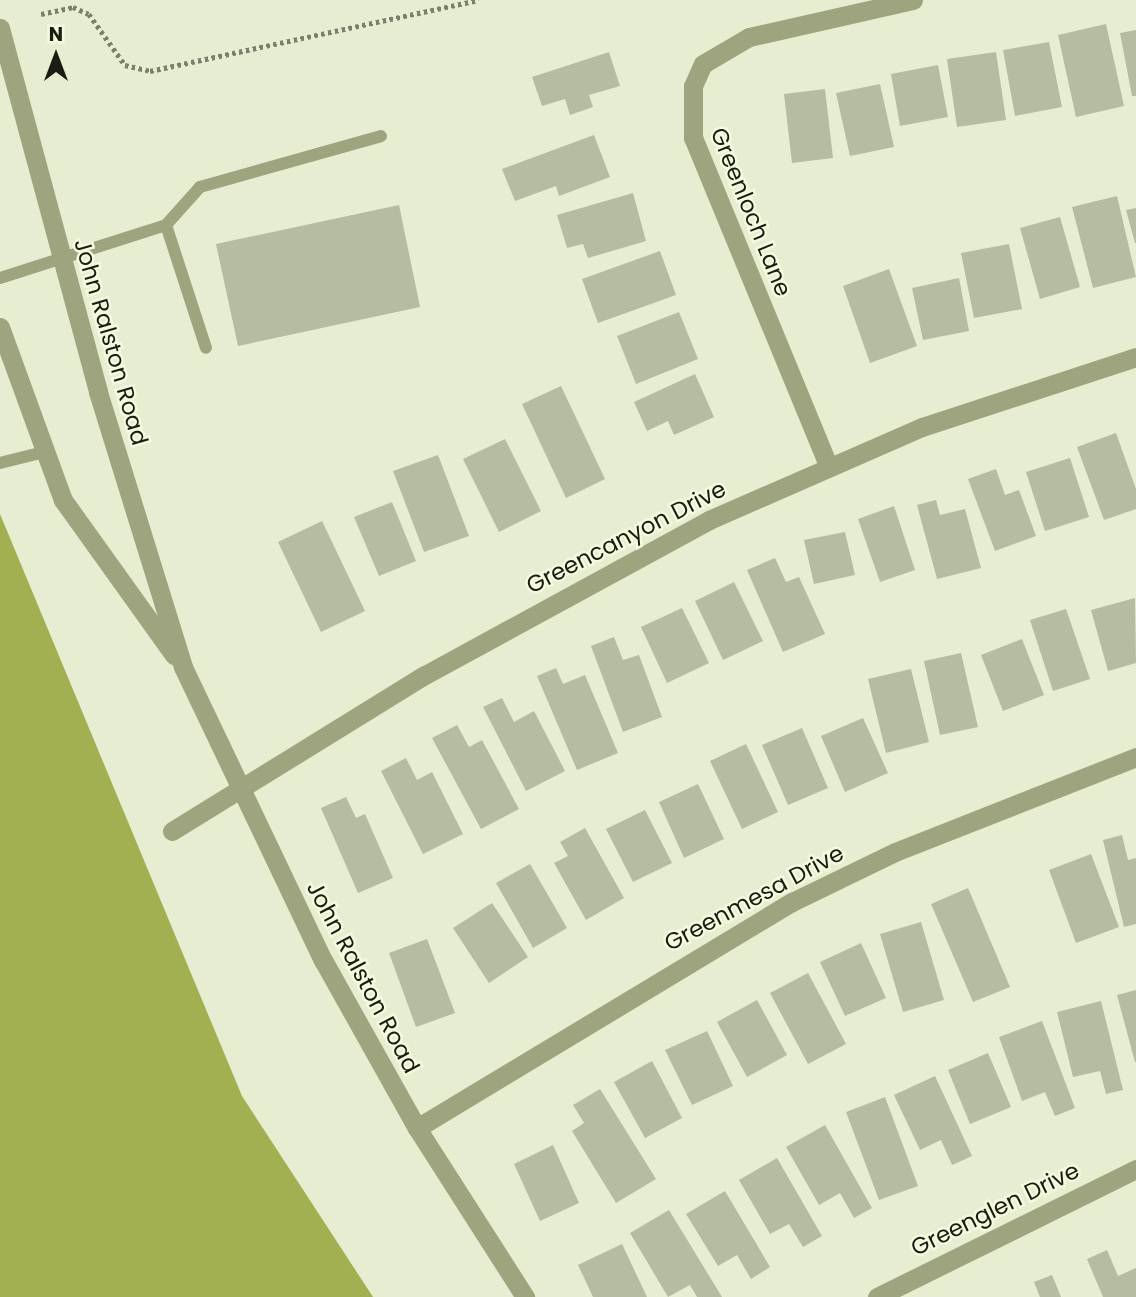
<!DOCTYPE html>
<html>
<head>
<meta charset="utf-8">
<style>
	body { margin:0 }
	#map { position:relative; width:1136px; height:1297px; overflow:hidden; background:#e7edd0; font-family:Poppins,sans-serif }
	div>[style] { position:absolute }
	.forest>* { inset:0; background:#a2b052 }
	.building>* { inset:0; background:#b6bca0 }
	.path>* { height:4.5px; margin-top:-2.25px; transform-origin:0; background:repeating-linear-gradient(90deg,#7b7f6c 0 3.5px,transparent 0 7px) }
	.service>* { height:12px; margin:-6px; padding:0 6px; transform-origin:6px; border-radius:6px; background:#9da47e }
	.minor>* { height:19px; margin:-9.5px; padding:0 9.5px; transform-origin:9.5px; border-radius:9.5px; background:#9da47e }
	.tertiary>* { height:19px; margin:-9.5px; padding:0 9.5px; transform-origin:9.5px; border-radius:9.5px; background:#9da47e }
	span { translate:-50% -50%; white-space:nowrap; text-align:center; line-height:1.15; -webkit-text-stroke:5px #f4fadd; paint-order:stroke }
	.street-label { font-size:23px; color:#1a1c11 }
	.north { position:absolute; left:21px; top:21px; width:70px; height:70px; -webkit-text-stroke:5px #f4fadd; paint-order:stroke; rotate:0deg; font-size:19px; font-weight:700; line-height:28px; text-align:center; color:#1a1c11 }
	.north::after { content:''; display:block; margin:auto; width:24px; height:32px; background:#1a1c11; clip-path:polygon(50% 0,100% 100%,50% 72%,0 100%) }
</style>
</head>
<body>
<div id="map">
	<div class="forest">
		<div style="clip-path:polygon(0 514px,242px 1096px,373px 1297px,0 1297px)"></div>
	</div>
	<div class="building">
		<div style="clip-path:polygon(1106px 24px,1124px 106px,1076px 117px,1058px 35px)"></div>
		<div style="clip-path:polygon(1136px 30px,1136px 96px,1132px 96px,1120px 33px)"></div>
		<div style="clip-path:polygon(1049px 42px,1062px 107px,1015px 116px,1003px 50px)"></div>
		<div style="clip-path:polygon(609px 52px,620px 86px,589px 95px,593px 107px,570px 115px,565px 99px,542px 106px,532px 77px)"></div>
		<div style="clip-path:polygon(996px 52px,1006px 120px,957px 127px,947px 59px)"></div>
		<div style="clip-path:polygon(938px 65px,948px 117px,900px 126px,891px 74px)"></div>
		<div style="clip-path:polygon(880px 84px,894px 147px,850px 156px,836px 93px)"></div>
		<div style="clip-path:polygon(825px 89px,833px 158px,792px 163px,784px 94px)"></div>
		<div style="clip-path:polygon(594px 135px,610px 177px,559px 196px,556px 186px,515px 201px,502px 169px)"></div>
		<div style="clip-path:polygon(633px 193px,646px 241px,588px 258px,583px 244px,567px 248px,557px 215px)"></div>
		<div style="clip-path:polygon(1117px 196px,1136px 277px,1093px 288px,1072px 207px)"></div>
		<div style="clip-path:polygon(399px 205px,420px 307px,238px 346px,216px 244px)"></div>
		<div style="clip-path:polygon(1136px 208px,1136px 243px,1135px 243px,1126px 210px)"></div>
		<div style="clip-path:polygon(1060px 217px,1080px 287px,1040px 299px,1020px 228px)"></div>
		<div style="clip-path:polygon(1009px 244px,1022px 309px,974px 318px,961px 253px)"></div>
		<div style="clip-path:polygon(660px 251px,676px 295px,598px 323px,582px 279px)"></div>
		<div style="clip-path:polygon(889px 269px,917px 346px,870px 363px,843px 286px)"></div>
		<div style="clip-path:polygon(959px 278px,969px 331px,923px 340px,912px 288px)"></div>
		<div style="clip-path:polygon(679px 312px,698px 359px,636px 384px,617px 336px)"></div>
		<div style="clip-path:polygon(695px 374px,714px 417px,674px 435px,668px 421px,647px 431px,634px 402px)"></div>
		<div style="clip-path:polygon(561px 386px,605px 479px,566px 498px,522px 404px)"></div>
		<div style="clip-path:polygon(1116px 433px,1136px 489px,1136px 509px,1104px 520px,1077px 447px)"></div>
		<div style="clip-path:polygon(505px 439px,541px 511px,499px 532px,463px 459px)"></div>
		<div style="clip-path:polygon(438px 455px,469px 536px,424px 552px,393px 471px)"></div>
		<div style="clip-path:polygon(1070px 458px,1089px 517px,1045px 531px,1026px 472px)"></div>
		<div style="clip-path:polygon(996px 469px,1005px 495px,1019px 490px,1036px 536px,995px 551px,968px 479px)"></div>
		<div style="clip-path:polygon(936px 500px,940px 515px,965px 509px,981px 568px,937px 579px,917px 505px)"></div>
		<div style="clip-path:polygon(392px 502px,416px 561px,379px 576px,354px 517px)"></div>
		<div style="clip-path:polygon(894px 506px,915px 570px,880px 582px,858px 519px)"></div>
		<div style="clip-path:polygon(322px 521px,365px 611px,321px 632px,278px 542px)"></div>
		<div style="clip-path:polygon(845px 532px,855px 575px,814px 584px,804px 540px)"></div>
		<div style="clip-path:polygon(775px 558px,786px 582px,799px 577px,825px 634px,783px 652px,747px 570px)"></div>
		<div style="clip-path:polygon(734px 582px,763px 641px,723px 660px,695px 601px)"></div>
		<div style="clip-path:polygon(1135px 598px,1136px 663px,1108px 671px,1091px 610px)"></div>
		<div style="clip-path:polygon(682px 608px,709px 663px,667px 683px,641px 627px)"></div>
		<div style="clip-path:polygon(1066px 609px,1090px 679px,1053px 691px,1030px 620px)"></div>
		<div style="clip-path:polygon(614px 637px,623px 660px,639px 655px,662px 717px,623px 732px,591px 646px)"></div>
		<div style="clip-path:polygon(1022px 639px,1044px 695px,1003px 711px,981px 655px)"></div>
		<div style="clip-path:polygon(961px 653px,978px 727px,940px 735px,924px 661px)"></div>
		<div style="clip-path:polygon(556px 668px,563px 684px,585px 675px,618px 753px,577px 770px,537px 676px)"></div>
		<div style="clip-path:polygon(911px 669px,929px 742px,886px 753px,868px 679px)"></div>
		<div style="clip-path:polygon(502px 698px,514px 722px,534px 711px,565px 771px,526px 791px,483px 707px)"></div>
		<div style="clip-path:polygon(863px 718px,888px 773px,845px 792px,821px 736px)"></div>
		<div style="clip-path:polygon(457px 725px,469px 747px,482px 740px,519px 809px,481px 829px,432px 738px)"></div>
		<div style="clip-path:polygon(802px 728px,828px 788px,788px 805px,762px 745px)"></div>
		<div style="clip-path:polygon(746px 744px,778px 812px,742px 829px,710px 761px)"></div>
		<div style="clip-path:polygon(406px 758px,417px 780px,432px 772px,463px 834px,423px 854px,381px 771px)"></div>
		<div style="clip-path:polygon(698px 784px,724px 839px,684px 858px,659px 802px)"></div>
		<div style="clip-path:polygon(346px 797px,356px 818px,365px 814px,393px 878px,358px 893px,321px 808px)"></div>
		<div style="clip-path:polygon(645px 810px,672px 863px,633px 882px,606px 829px)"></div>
		<div style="clip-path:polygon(585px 828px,624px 898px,586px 920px,554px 863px,568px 856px,560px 842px)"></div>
		<div style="clip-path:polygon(1122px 835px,1128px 860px,1136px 858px,1136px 924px,1124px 927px,1103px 840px)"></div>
		<div style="clip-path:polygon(1091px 854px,1119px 927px,1076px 943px,1049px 870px)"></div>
		<div style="clip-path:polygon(530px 864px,567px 928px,533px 948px,496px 883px)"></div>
		<div style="clip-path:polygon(968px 888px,1010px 987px,973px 1002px,931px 904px)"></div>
		<div style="clip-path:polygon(492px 903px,528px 957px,489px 983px,453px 928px)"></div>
		<div style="clip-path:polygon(921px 922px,944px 1000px,903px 1012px,880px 934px)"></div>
		<div style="clip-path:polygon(427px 939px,455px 1013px,416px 1027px,389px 953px)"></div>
		<div style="clip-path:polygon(861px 943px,886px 998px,845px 1016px,820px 962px)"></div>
		<div style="clip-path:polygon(808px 973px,846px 1044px,808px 1064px,770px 993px)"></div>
		<div style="clip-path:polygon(1136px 990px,1136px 1062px,1135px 1062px,1117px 995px)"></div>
		<div style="clip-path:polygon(757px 1000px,787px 1055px,747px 1077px,717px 1022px)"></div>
		<div style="clip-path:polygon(1101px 1001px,1123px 1090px,1106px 1094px,1100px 1071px,1073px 1077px,1057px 1012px)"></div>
		<div style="clip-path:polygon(1042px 1021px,1075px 1108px,1055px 1116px,1045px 1092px,1022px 1101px,999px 1037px)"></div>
		<div style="clip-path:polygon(707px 1031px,733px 1086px,692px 1105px,665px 1050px)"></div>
		<div style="clip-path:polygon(988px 1053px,1011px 1107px,970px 1124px,948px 1070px)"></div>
		<div style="clip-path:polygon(652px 1061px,682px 1118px,645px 1138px,614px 1082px)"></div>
		<div style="clip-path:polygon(935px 1076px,972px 1156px,952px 1165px,941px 1140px,920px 1150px,894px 1095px)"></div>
		<div style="clip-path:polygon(600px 1089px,656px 1179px,616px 1203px,572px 1131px,584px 1123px,573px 1105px)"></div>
		<div style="clip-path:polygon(885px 1097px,918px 1186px,879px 1200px,846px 1112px)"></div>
		<div style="clip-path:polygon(825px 1125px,872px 1208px,854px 1218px,840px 1193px,819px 1205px,786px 1147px)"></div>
		<div style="clip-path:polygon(553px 1145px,579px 1203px,540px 1221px,514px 1164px)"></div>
		<div style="clip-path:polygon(777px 1158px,822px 1236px,803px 1247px,789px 1224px,770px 1234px,739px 1180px)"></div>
		<div style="clip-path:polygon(725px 1191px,770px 1267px,751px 1279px,737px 1255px,718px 1266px,686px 1214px)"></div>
		<div style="clip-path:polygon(669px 1210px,722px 1297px,697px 1297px,690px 1285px,668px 1297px,630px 1233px)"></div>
		<div style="clip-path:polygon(622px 1244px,647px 1297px,593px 1297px,578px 1265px)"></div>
		<div style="clip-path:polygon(1107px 1250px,1118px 1276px,1136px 1268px,1136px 1297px,1103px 1297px,1087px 1259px)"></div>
		<div style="clip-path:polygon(1052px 1275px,1061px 1297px,1040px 1297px,1034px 1282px)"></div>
	</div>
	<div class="path">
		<div style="left:41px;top:14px;width:33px;rotate:-12deg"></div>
		<div style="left:73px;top:7px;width:17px;rotate:24deg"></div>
		<div style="left:89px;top:14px;width:62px;rotate:54.8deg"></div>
		<div style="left:125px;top:65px;width:26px;rotate:13deg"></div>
		<div style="left:150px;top:71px;width:336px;rotate:-12.2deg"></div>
	</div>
	<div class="service">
		<div style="left:166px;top:225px;width:129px;rotate:72deg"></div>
		<div style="left:0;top:278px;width:174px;rotate:-17.7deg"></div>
		<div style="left:166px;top:225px;width:51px;rotate:-48.2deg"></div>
		<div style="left:200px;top:187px;width:188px;rotate:-15.7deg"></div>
		<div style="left:0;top:463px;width:45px;rotate:-14deg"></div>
	</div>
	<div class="minor">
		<div style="left:828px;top:465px;width:354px;rotate:-112.4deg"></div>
		<div style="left:693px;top:138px;width:52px;rotate:-90deg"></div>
		<div style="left:693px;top:86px;width:24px;rotate:-66deg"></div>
		<div style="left:703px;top:64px;width:53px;rotate:-30.4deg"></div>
		<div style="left:749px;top:37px;width:168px;rotate:-12.7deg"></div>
		<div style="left:172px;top:831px;width:297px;rotate:-31.7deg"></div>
		<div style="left:425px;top:675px;width:324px;rotate:-28.6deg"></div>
		<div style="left:709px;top:520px;width:232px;rotate:-23.6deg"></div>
		<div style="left:922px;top:427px;width:225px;rotate:-18.1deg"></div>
		<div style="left:417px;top:1128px;width:438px;rotate:-31.1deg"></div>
		<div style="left:792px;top:902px;width:114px;rotate:-25.9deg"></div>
		<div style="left:895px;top:852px;width:259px;rotate:-21.5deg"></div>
		<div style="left:877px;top:1297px;width:289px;rotate:-26.3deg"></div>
	</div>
	<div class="tertiary">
		<div style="left:0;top:28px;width:377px;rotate:74.9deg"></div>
		<div style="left:98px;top:392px;width:288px;rotate:72.8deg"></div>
		<div style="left:183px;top:667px;width:325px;rotate:64.5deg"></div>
		<div style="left:323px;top:960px;width:193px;rotate:60.8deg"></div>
		<div style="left:417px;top:1128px;width:201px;rotate:57.4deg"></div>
		<div style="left:0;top:327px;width:184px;rotate:70deg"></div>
		<div style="left:63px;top:500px;width:191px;rotate:54.4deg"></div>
	</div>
	<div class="street-label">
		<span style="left:751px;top:212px;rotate:68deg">Greenloch Lane</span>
		<span style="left:111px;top:342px;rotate:74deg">John Ralston Road</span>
		<span style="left:626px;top:537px;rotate:-27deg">Greencanyon Drive</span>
		<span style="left:754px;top:898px;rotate:-28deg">Greenmesa Drive</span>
		<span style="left:363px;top:977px;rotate:62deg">John Ralston Road</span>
		<span style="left:995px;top:1209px;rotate:-26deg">Greenglen Drive</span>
	</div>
	<div class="north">N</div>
</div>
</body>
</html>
